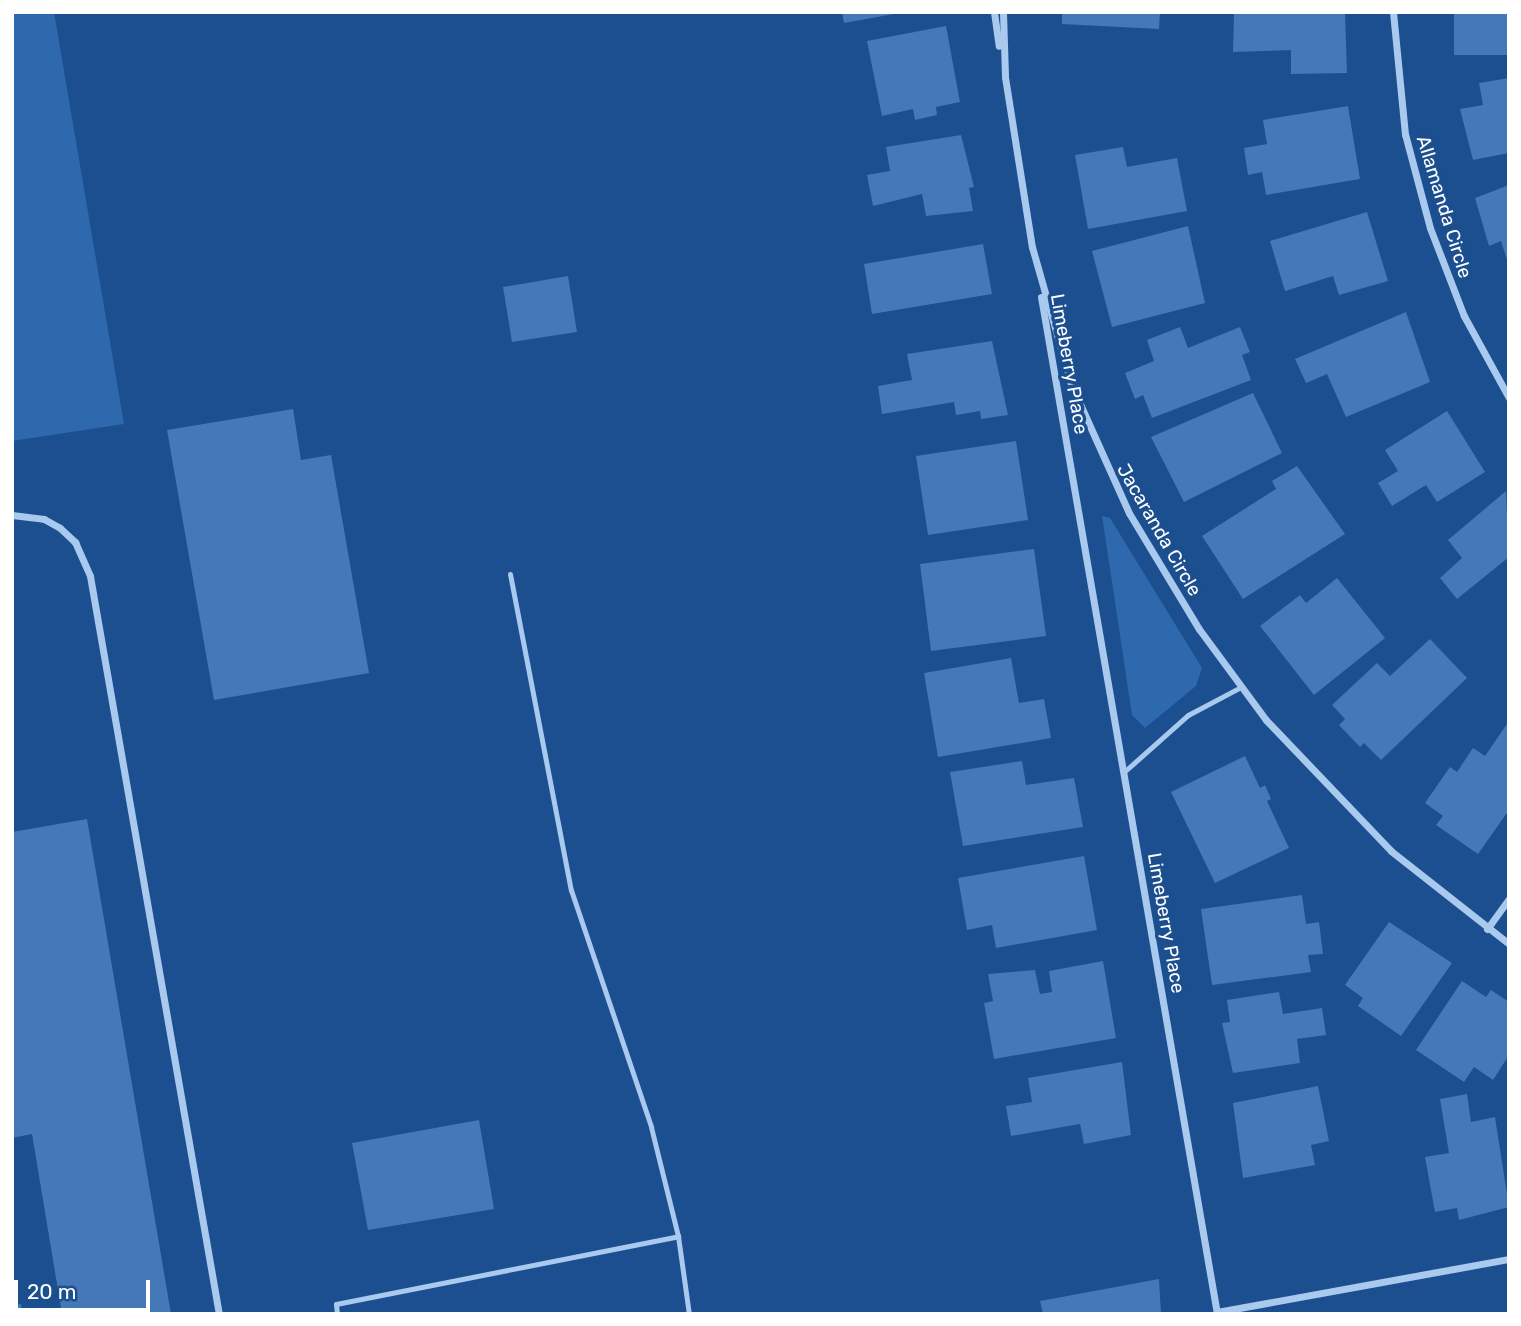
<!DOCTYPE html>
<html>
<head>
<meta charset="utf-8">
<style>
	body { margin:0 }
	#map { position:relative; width:1521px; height:1326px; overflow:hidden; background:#1b4f8f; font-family:Rubik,sans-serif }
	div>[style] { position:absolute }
	.green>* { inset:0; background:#2e69ad }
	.building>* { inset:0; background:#4478b7 }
	.service>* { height:5px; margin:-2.5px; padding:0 2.5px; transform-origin:2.5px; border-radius:2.5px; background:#a9c9ee }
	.minor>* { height:7px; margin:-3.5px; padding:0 3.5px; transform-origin:3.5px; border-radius:3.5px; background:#a9c9ee }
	span { translate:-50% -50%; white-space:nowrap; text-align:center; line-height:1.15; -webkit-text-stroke:7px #1b4f8f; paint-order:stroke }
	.street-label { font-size:19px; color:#fff }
	.frame { position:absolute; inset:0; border:14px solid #fff; pointer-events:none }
	.scale { position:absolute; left:14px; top:1280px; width:136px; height:32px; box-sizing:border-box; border:4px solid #fff; border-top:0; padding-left:9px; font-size:21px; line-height:24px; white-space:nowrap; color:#fff; -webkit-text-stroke:5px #1b4f8f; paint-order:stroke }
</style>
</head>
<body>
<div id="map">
	<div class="green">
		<div style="clip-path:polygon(12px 12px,54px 12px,124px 424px,12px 441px)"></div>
		<div style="clip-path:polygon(1102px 516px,1110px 518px,1202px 668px,1196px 686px,1145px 728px,1132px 715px)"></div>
	</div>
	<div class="building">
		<div style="clip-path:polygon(842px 12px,893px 12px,894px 14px,844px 23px)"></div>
		<div style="clip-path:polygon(1062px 12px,1160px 12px,1159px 29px,1062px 24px)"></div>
		<div style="clip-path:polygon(1234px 12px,1345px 12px,1347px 73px,1291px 74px,1291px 50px,1233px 52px)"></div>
		<div style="clip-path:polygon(1454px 12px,1509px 12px,1509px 55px,1454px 55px)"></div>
		<div style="clip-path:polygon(946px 26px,960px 102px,936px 107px,937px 115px,915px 120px,913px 109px,882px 116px,867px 41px)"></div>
		<div style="clip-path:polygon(1509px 78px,1509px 153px,1473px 160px,1460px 109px,1483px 105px,1479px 83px)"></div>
		<div style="clip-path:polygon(1348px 106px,1360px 179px,1266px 195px,1262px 172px,1248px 175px,1244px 148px,1267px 144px,1263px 120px)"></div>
		<div style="clip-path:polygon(961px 135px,974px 187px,969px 188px,973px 211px,926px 216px,922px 194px,873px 206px,867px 175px,890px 171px,886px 147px)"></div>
		<div style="clip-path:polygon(1123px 147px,1127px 167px,1177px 158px,1187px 211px,1088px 229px,1075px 155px)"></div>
		<div style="clip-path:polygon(1509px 185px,1509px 263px,1508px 263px,1501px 241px,1489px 246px,1475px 198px)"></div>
		<div style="clip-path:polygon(1367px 212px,1388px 281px,1339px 295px,1333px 276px,1285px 291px,1270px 241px)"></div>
		<div style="clip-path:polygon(1188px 226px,1205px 303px,1112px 327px,1092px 251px)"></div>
		<div style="clip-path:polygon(983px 244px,992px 294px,872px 314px,864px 264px)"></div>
		<div style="clip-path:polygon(568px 276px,577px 332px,512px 342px,503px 287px)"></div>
		<div style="clip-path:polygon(1406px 312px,1430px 382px,1346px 417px,1327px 374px,1306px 383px,1295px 359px)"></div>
		<div style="clip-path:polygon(1180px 327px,1188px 348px,1240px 327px,1250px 352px,1242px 355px,1251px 380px,1152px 418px,1143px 395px,1135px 399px,1125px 373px,1154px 361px,1147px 340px)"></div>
		<div style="clip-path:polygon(992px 341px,1008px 415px,981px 419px,980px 411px,956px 415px,954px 402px,882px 414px,878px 386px,912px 380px,907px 354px)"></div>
		<div style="clip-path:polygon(1253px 393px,1282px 453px,1184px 502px,1151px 437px)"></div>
		<div style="clip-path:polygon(293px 409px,301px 460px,331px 455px,369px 673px,214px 700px,167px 430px)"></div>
		<div style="clip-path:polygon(1447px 411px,1485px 472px,1437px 502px,1426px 485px,1392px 506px,1378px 483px,1398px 471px,1385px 450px)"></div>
		<div style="clip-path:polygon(1016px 441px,1028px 520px,928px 535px,916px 456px)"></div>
		<div style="clip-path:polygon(1297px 466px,1345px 534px,1243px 599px,1202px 536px,1276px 489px,1272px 481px)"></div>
		<div style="clip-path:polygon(1506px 491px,1509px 557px,1457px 599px,1440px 578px,1462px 558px,1448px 540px)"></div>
		<div style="clip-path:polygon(1034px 549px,1046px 636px,931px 651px,920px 564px)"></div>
		<div style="clip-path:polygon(1337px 578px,1385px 638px,1314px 695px,1260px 626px,1300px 595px,1306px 603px)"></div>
		<div style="clip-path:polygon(1430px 639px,1467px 678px,1381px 760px,1364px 743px,1360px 747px,1339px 725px,1345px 719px,1332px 705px,1377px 663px,1390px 676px)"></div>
		<div style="clip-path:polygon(1011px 658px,1019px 703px,1044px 699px,1051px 738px,938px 757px,924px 673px)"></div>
		<div style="clip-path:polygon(1509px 721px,1509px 810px,1478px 854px,1436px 825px,1443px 816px,1425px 803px,1450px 767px,1457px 772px,1473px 748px,1485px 756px)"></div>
		<div style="clip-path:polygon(1245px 756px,1260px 788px,1265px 785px,1271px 799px,1267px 801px,1289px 848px,1215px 883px,1171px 792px)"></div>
		<div style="clip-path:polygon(1022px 761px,1026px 785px,1074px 778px,1083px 827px,963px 846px,950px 772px)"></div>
		<div style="clip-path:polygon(87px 819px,171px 1314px,62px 1314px,32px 1134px,12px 1138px,12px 832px)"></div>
		<div style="clip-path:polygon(1084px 856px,1097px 930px,996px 948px,992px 925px,967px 930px,958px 878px)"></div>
		<div style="clip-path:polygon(1302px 895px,1306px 924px,1319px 922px,1323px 954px,1308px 955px,1311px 972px,1212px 985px,1201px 909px)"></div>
		<div style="clip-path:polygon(1389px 922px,1452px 963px,1401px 1036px,1358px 1006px,1363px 998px,1345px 985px)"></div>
		<div style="clip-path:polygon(1103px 961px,1116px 1038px,994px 1059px,984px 1003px,993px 1001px,988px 974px,1035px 970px,1040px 994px,1052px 992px,1049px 971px)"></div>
		<div style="clip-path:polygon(1462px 981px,1486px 997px,1491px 990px,1509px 1002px,1509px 1055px,1493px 1080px,1474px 1067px,1464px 1082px,1416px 1050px)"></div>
		<div style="clip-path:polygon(1279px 992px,1283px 1014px,1322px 1008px,1326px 1035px,1297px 1039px,1300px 1063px,1233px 1073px,1222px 1023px,1230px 1022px,1227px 1000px)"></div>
		<div style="clip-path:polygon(1122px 1062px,1131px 1135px,1084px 1144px,1080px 1124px,1011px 1136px,1006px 1106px,1032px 1102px,1028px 1078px)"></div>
		<div style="clip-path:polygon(1318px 1086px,1329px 1141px,1311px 1145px,1315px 1165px,1243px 1178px,1233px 1103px)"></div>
		<div style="clip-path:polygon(1467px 1094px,1471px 1122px,1495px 1117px,1509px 1207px,1459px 1220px,1457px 1208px,1435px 1212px,1425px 1157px,1449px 1153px,1440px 1099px)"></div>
		<div style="clip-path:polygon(479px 1120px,494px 1209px,368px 1230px,352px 1143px)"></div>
		<div style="clip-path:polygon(1159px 1279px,1161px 1314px,1043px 1314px,1040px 1301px)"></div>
		<div style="clip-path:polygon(21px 1304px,22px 1314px,12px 1314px,12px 1306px)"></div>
	</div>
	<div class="service">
		<div style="left:510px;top:574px;width:322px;rotate:79.1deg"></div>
		<div style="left:571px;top:890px;width:250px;rotate:71.3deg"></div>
		<div style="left:651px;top:1127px;width:112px;rotate:76.1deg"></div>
		<div style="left:1125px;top:771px;width:84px;rotate:-41.6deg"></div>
		<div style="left:1188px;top:715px;width:58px;rotate:-27.9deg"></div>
		<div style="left:337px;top:1314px;width:10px;rotate:-96deg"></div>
		<div style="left:336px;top:1304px;width:349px;rotate:-11.2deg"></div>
		<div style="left:678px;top:1236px;width:79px;rotate:82deg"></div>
	</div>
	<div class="minor">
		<div style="left:994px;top:12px;width:34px;rotate:82deg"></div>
		<div style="left:1003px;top:12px;width:65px;rotate:88.2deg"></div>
		<div style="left:1005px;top:77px;width:172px;rotate:81deg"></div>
		<div style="left:1032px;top:247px;width:142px;rotate:74.1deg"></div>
		<div style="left:1071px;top:384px;width:141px;rotate:65.8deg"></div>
		<div style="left:1129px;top:513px;width:135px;rotate:58.9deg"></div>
		<div style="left:1199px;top:629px;width:113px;rotate:53.6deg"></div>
		<div style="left:1266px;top:720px;width:181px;rotate:46.3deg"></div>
		<div style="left:1391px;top:851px;width:150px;rotate:38.2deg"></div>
		<div style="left:1393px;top:12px;width:123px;rotate:84.4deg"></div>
		<div style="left:1405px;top:134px;width:97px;rotate:75.1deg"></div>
		<div style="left:1430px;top:228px;width:94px;rotate:68.9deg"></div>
		<div style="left:1464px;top:316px;width:94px;rotate:61.2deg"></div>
		<div style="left:1041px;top:297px;width:1032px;rotate:80.18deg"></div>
		<div style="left:12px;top:515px;width:32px;rotate:7deg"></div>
		<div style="left:44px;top:519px;width:18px;rotate:29deg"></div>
		<div style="left:60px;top:528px;width:21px;rotate:43deg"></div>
		<div style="left:75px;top:542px;width:37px;rotate:66deg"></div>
		<div style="left:90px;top:576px;width:749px;rotate:80.09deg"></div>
		<div style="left:1487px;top:929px;width:37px;rotate:-54deg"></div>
		<div style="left:1217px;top:1312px;width:297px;rotate:-10.3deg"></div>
	</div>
	<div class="street-label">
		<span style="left:1444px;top:207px;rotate:73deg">Allamanda Circle</span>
		<span style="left:1069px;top:364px;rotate:80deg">Limeberry Place</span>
		<span style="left:1159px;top:530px;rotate:60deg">Jacaranda Circle</span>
		<span style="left:1166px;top:923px;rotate:80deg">Limeberry Place</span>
	</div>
	<div class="frame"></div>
	<div class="scale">20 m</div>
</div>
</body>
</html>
